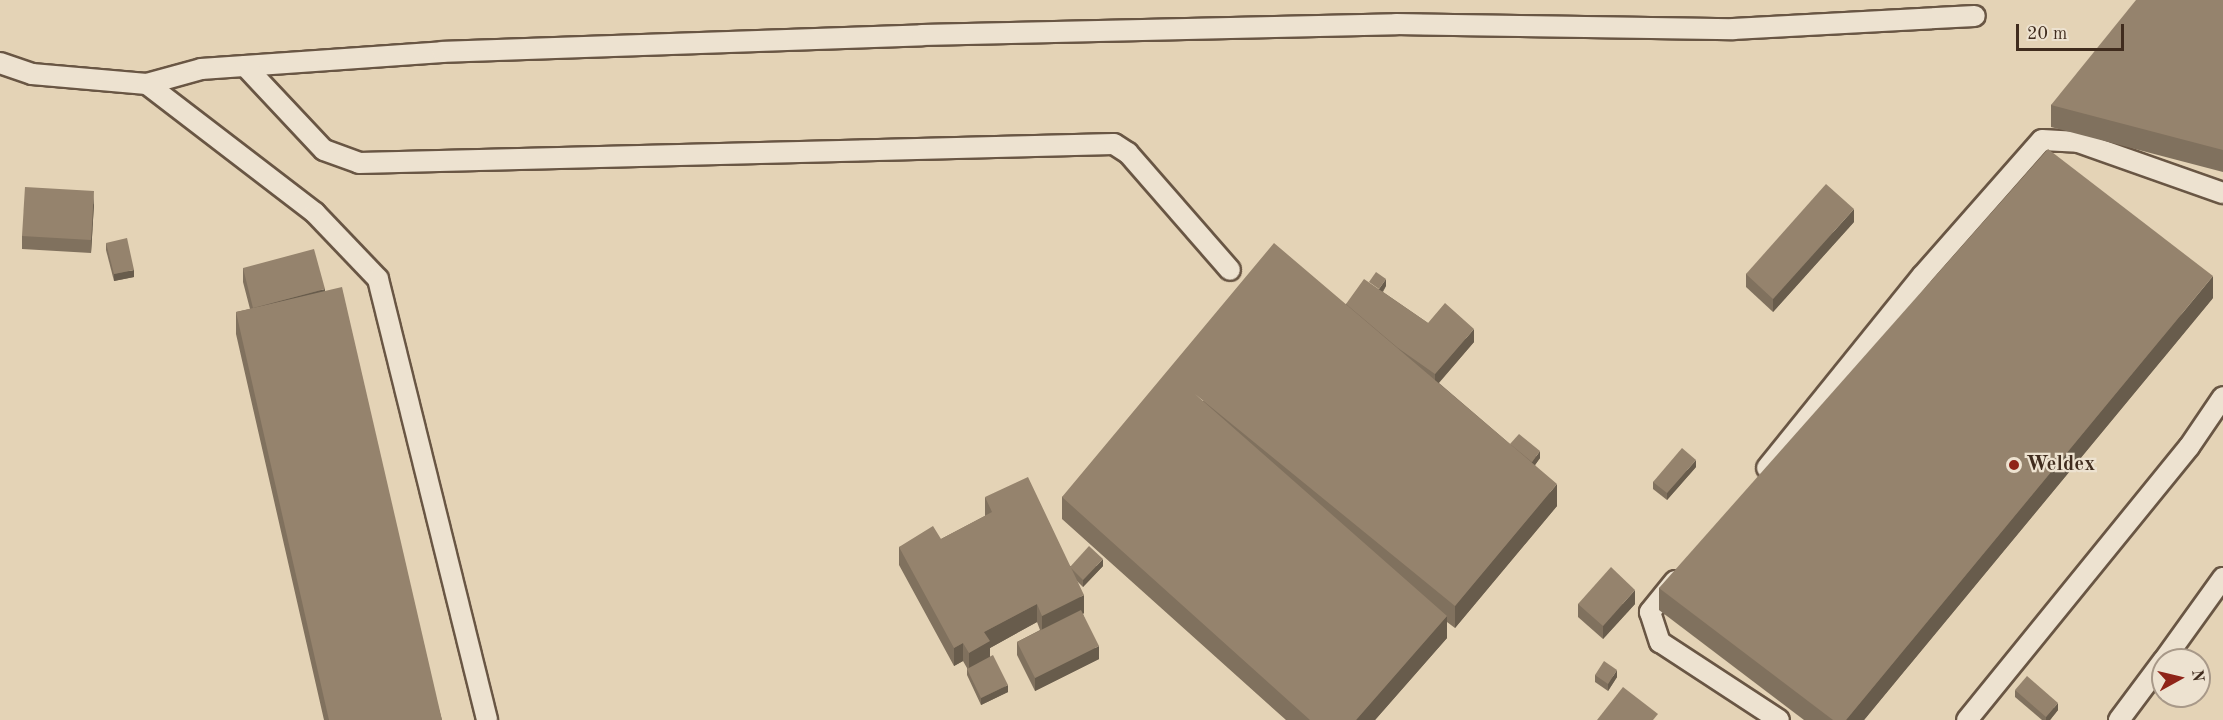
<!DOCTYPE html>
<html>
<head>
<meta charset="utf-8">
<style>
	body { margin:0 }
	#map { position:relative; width:2223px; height:720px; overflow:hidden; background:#e4d3b6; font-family:"Old Standard TT",serif }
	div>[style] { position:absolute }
	.roads { filter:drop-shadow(2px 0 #695644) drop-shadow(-2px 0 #695644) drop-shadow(0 2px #695644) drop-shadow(0 -2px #695644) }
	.lane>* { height:20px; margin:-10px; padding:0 10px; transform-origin:10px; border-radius:10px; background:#ede2d0 }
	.wall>* { inset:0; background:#80715e }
	.shaded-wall>* { inset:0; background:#685c4c }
	.building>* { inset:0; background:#95836d }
	.dots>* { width:16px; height:16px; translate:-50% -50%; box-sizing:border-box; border:3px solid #ede2d0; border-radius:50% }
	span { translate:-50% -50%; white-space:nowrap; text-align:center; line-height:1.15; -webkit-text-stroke:4.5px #ede2d0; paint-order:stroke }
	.poi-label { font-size:21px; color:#402c1e; font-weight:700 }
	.left { translate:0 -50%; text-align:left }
	.north { position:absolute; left:2151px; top:648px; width:60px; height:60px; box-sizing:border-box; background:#ede2d0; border:2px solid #a89989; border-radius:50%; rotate:82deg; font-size:16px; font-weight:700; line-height:24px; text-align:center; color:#402c1e }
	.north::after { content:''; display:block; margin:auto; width:21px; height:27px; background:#8f2418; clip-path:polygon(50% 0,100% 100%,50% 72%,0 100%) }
	.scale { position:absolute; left:2016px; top:24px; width:108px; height:27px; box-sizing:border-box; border:3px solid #402c1e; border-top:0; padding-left:8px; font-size:18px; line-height:21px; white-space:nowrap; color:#402c1e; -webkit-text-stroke:4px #ede2d0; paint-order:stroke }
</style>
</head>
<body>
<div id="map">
	<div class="roads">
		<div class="lane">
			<div style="left:0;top:63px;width:34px;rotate:19deg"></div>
			<div style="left:32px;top:74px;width:115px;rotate:5deg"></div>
			<div style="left:147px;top:84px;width:56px;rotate:-15.5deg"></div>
			<div style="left:201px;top:69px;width:242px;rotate:-4deg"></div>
			<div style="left:442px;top:52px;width:480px;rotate:-2deg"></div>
			<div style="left:922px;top:35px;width:474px;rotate:-1.3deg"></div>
			<div style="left:1396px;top:24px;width:337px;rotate:0.9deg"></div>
			<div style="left:1733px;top:29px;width:242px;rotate:-3.1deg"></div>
			<div style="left:245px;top:66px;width:115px;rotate:46.8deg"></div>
			<div style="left:324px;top:150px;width:37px;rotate:20deg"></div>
			<div style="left:359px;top:163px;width:755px;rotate:-1.44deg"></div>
			<div style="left:1114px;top:144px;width:17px;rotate:33deg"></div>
			<div style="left:1128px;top:153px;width:155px;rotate:48.9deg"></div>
			<div style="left:147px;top:84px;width:212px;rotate:37.5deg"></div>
			<div style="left:315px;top:213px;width:91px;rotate:46.3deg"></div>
			<div style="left:378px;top:279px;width:454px;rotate:76.1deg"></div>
			<div style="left:1767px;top:468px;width:247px;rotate:-51.1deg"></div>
			<div style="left:1922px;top:276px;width:181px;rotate:-48.6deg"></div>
			<div style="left:2042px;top:140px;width:36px;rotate:3deg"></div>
			<div style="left:2078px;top:142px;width:154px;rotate:19.4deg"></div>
			<div style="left:1675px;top:581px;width:40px;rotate:129deg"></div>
			<div style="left:1650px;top:612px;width:32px;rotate:72deg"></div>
			<div style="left:1660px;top:642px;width:142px;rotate:33.2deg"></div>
			<div style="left:2164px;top:660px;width:101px;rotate:-54.3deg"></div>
			<div style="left:1967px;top:720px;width:352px;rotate:-50.9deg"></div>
			<div style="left:2189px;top:447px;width:60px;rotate:-55.8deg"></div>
			<div style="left:2119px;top:720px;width:74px;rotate:-53.3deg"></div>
		</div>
	</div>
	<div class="wall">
		<div style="clip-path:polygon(2223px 0,2223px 172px,2051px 127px,2051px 105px)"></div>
		<div style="clip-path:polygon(94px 204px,91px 253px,22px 249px,22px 236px)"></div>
		<div style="clip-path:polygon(1854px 222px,1773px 312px,1746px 287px,1746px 274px)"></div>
		<div style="clip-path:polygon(106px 243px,134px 277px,114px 281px,106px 250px)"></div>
		<div style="clip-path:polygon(243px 268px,325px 291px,442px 720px,324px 720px,236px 334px,236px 312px,250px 309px,243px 282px)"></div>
		<div style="clip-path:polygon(1386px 286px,1383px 292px,1428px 323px,1474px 342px,1439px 383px,1510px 444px,1540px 458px,1535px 465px,1557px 506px,1455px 628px,1447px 622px,1447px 638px,1375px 720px,1286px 720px,1062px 519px,1062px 497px,1346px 304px)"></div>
		<div style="clip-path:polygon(2213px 298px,1864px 720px,1804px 720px,1659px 610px,1659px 588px)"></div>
		<div style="clip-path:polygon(1696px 467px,1667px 500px,1653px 489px,1653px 482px)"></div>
		<div style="clip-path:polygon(985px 497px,1070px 566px,1103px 566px,1083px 587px,1077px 581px,1084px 613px,1083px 614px,1099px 659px,1035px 691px,1017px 655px,1017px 642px,1040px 630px,1037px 622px,990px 648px,990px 657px,1008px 692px,981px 705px,967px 675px,967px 668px,963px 661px,954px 666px,899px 565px,899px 547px,941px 539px,985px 516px)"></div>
		<div style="clip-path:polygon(1578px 604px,1635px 604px,1603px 639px,1578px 617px)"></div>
		<div style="clip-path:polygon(1595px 675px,1617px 677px,1608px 691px,1595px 682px)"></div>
		<div style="clip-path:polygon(2015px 690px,2058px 710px,2050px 720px,2042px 720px,2015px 697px)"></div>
	</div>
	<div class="shaded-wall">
		<div style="clip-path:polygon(94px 191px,94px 204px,91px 253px,91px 240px)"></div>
		<div style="clip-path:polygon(1854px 209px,1854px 222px,1773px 312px,1773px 299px)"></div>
		<div style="clip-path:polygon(134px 270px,134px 277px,114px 281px,114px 274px)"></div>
		<div style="clip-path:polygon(2213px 276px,2213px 298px,1864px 720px,1846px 720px)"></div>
		<div style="clip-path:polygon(1386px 279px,1386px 286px,1379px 296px,1379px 289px)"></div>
		<div style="clip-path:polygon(325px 289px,325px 302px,253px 308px)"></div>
		<div style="clip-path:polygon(1474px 329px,1474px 342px,1435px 387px,1435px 374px)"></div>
		<div style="clip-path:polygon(1540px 451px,1540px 458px,1530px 472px,1530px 465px)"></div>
		<div style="clip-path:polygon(1696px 460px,1696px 467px,1667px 500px,1667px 493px)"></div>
		<div style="clip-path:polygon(1557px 484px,1557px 506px,1455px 628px,1455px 606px)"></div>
		<div style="clip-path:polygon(1103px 559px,1103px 566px,1083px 587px,1083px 580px)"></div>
		<div style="clip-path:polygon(1635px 590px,1635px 604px,1603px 639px,1603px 626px)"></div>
		<div style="clip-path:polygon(1084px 595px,1084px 613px,1042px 634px,1042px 616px)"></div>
		<div style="clip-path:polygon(1037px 604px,1037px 622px,990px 648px,990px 659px,969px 672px,969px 653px,984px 632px)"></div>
		<div style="clip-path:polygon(1447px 616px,1447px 638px,1375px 720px,1356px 720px)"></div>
		<div style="clip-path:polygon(963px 643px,963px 661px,954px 666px,954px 648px)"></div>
		<div style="clip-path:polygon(1099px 646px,1099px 659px,1035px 691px,1035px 678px)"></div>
		<div style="clip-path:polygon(1617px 670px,1617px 677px,1608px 691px,1608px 684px)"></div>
		<div style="clip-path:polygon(1008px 685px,1008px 692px,981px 705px,981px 698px)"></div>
		<div style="clip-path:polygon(2058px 703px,2058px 710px,2050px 720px,2046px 720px,2046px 717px)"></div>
	</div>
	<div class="building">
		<div style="clip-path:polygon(2136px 0,2223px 0,2223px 150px,2051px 105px)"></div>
		<div style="clip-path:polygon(2048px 149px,2213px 276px,1846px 720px,1833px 720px,1659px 588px)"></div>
		<div style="clip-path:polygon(1826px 184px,1854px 209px,1773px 299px,1746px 274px)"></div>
		<div style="clip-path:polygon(25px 187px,94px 191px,91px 240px,22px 236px)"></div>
		<div style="clip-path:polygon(127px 238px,134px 270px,114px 274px,106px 243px)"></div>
		<div style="clip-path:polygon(1274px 243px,1557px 484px,1455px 606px,1195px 394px,1447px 616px,1356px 720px,1310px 720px,1062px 497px)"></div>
		<div style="clip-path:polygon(314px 249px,325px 289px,253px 308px,243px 268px)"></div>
		<div style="clip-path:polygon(1376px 272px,1386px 279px,1379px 289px,1369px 282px)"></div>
		<div style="clip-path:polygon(1364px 279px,1428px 323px,1445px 303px,1474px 329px,1435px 374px,1398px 348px,1346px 304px)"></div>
		<div style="clip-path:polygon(342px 287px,442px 720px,329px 720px,236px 312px)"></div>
		<div style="clip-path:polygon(1519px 434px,1540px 451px,1532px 462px,1510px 444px)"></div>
		<div style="clip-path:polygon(1682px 448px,1696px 460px,1667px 493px,1653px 482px)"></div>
		<div style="clip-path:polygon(1028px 477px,1084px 595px,1042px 616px,1037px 604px,984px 632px,990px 641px,969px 653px,963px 643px,954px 648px,899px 547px,933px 526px,941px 539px,992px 512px,985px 497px)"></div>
		<div style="clip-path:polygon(1089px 546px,1103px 559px,1083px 580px,1070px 567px)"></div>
		<div style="clip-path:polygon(1611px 567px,1635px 590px,1603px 626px,1578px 604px)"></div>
		<div style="clip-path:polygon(1081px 610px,1099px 646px,1035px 678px,1017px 642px)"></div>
		<div style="clip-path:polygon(993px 655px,1008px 685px,981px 698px,967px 669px)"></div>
		<div style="clip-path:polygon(1604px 661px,1617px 670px,1608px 684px,1595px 675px)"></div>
		<div style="clip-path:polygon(2027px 676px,2058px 703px,2046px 717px,2015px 690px)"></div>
		<div style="clip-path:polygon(1623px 687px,1658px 714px,1653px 720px,1597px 720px)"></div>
	</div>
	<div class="dots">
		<div style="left:2014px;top:465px;background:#8f2418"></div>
	</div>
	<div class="poi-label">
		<span class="left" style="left:2026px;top:465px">Weldex</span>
	</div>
	<div class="north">N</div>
	<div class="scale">20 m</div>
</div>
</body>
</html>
